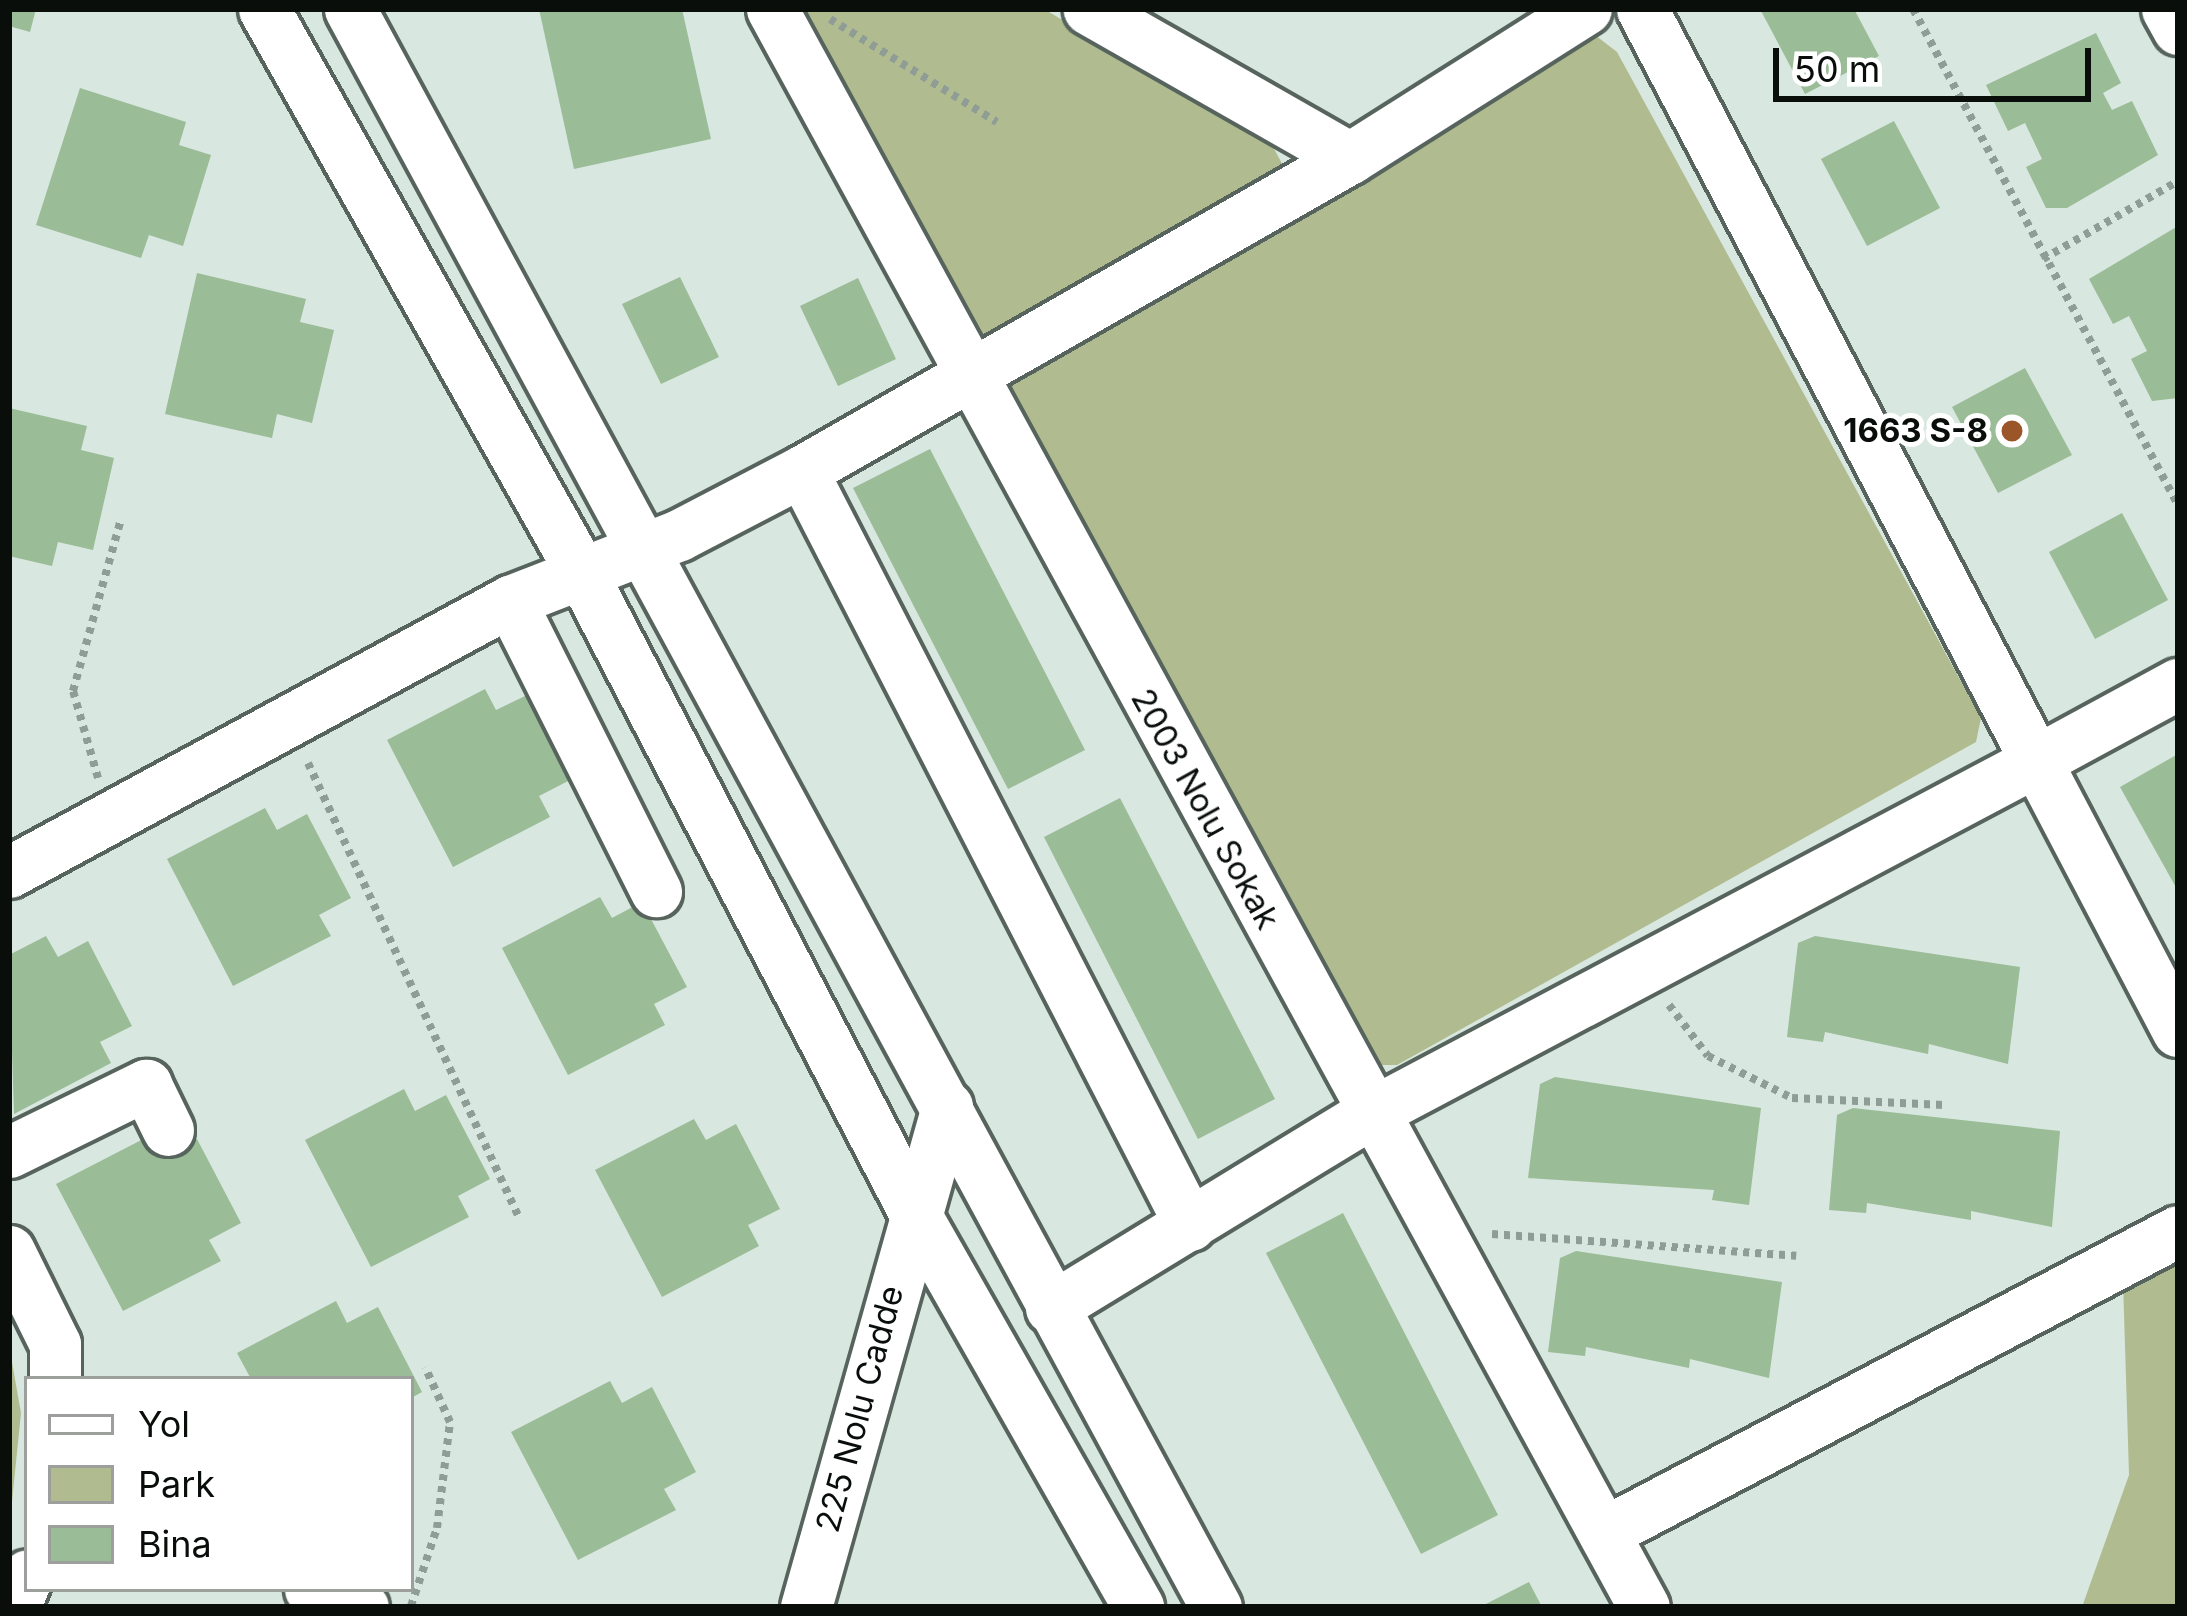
<!DOCTYPE html>
<html>
<head>
<meta charset="utf-8">
<style>
	body { margin:0 }
	#map { position:relative; width:2187px; height:1616px; overflow:hidden; background:#d8e7e0; font-family:Inter,sans-serif }
	div>[style] { position:absolute }
	.green>* { inset:0; background:#b0bc8f }
	.building>* { inset:0; background:#9abc96 }
	.path>* { height:8px; margin-top:-4px; transform-origin:0; background:repeating-linear-gradient(90deg,#909c96 0 6px,transparent 0 12px) }
	.roads { filter:drop-shadow(3px 0 #57645e) drop-shadow(-3px 0 #57645e) drop-shadow(0 3px #57645e) drop-shadow(0 -3px #57645e) }
	.minor>* { height:51px; margin:-25.5px; padding:0 25.5px; transform-origin:25.5px; border-radius:25.5px; background:#fff }
	.dots>* { width:33px; height:33px; translate:-50% -50%; box-sizing:border-box; border:6px solid #fff; border-radius:50% }
	span { translate:-50% -50%; white-space:nowrap; text-align:center; line-height:1.15; -webkit-text-stroke:10px #fff; paint-order:stroke }
	.poi-label { font-size:33px; color:#090e0b; font-weight:700 }
	.right { translate:-100% -50%; text-align:right }
	.street-label { font-size:33px; color:#090e0b }
	.frame { position:absolute; inset:0; border:12px solid #090e0b; pointer-events:none }
	.legend { position:absolute; left:24px; top:1376px; width:390px; height:216px; box-sizing:border-box; background:#fff; border:3px solid #9d9f9d; margin:0; padding:15px 21px; list-style:none; font-size:36px; color:#090e0b }
	.legend li { display:flex; align-items:center; gap:24px; height:60px }
	.legend b { width:60px; border:3px solid #9d9f9d }
	.scale { position:absolute; left:1773px; top:48px; width:318px; height:54px; box-sizing:border-box; border:6px solid #090e0b; border-top:0; padding-left:15px; font-size:36px; line-height:42px; white-space:nowrap; color:#090e0b; -webkit-text-stroke:9px #fff; paint-order:stroke }
</style>
</head>
<body>
<div id="map">
	<div class="green">
		<div style="clip-path:polygon(799px 9px,1044px 9px,1272px 145px,1286px 171px,982px 344px)"></div>
		<div style="clip-path:polygon(1595px 35px,1617px 52px,1981px 718px,1976px 742px,1397px 1065px,1375px 1065px,999px 387px)"></div>
		<div style="clip-path:polygon(2178px 1251px,2178px 1607px,2082px 1607px,2129px 1475px,2123px 1281px)"></div>
		<div style="clip-path:polygon(9px 1345px,21px 1413px,9px 1531px)"></div>
	</div>
	<div class="building">
		<div style="clip-path:polygon(9px 9px,36px 9px,30px 32px,9px 26px)"></div>
		<div style="clip-path:polygon(539px 9px,682px 9px,711px 139px,574px 169px)"></div>
		<div style="clip-path:polygon(1760px 9px,1854px 9px,1879px 56px,1805px 94px)"></div>
		<div style="clip-path:polygon(2096px 33px,2121px 83px,2103px 93px,2112px 110px,2132px 101px,2158px 155px,2067px 208px,2046px 208px,2026px 167px,2042px 159px,2025px 123px,2008px 131px,1986px 85px)"></div>
		<div style="clip-path:polygon(80px 88px,186px 122px,179px 145px,211px 155px,183px 246px,149px 235px,141px 258px,36px 225px)"></div>
		<div style="clip-path:polygon(1894px 121px,1940px 208px,1867px 246px,1821px 159px)"></div>
		<div style="clip-path:polygon(2178px 226px,2178px 398px,2152px 401px,2131px 359px,2147px 351px,2129px 316px,2113px 324px,2089px 279px)"></div>
		<div style="clip-path:polygon(197px 273px,306px 299px,300px 322px,334px 330px,312px 423px,277px 414px,272px 438px,165px 414px)"></div>
		<div style="clip-path:polygon(680px 277px,719px 357px,661px 384px,622px 304px)"></div>
		<div style="clip-path:polygon(858px 278px,896px 359px,838px 386px,800px 306px)"></div>
		<div style="clip-path:polygon(2025px 368px,2072px 455px,1998px 493px,1952px 407px)"></div>
		<div style="clip-path:polygon(9px 408px,87px 426px,81px 450px,114px 458px,93px 550px,58px 542px,52px 566px,9px 556px)"></div>
		<div style="clip-path:polygon(930px 449px,1085px 750px,1008px 789px,853px 488px)"></div>
		<div style="clip-path:polygon(2122px 513px,2168px 600px,2095px 639px,2049px 552px)"></div>
		<div style="clip-path:polygon(485px 689px,496px 710px,527px 695px,572px 779px,539px 796px,550px 817px,453px 867px,387px 740px)"></div>
		<div style="clip-path:polygon(2178px 754px,2178px 891px,2120px 787px)"></div>
		<div style="clip-path:polygon(1120px 798px,1275px 1099px,1198px 1139px,1044px 837px)"></div>
		<div style="clip-path:polygon(265px 808px,277px 830px,307px 814px,351px 898px,319px 915px,331px 936px,233px 986px,167px 859px)"></div>
		<div style="clip-path:polygon(600px 897px,612px 918px,642px 902px,687px 987px,654px 1004px,665px 1025px,568px 1075px,502px 948px)"></div>
		<div style="clip-path:polygon(46px 936px,58px 957px,88px 941px,132px 1026px,100px 1042px,111px 1063px,14px 1114px,9px 955px)"></div>
		<div style="clip-path:polygon(1815px 936px,2020px 967px,2008px 1064px,1929px 1044px,1928px 1054px,1825px 1032px,1823px 1042px,1787px 1037px,1798px 943px)"></div>
		<div style="clip-path:polygon(1555px 1077px,1761px 1108px,1749px 1205px,1712px 1200px,1714px 1190px,1528px 1178px,1540px 1084px)"></div>
		<div style="clip-path:polygon(404px 1089px,415px 1111px,446px 1095px,490px 1179px,458px 1196px,469px 1217px,371px 1267px,305px 1140px)"></div>
		<div style="clip-path:polygon(1853px 1108px,2060px 1131px,2052px 1227px,1971px 1211px,1971px 1220px,1867px 1203px,1866px 1213px,1829px 1210px,1837px 1115px)"></div>
		<div style="clip-path:polygon(694px 1119px,706px 1140px,736px 1124px,780px 1209px,748px 1225px,759px 1246px,662px 1297px,595px 1170px)"></div>
		<div style="clip-path:polygon(155px 1133px,167px 1154px,197px 1139px,241px 1223px,209px 1240px,221px 1261px,123px 1311px,56px 1184px)"></div>
		<div style="clip-path:polygon(1343px 1213px,1498px 1515px,1421px 1554px,1266px 1253px)"></div>
		<div style="clip-path:polygon(1576px 1251px,1782px 1282px,1769px 1378px,1690px 1359px,1689px 1368px,1586px 1347px,1585px 1356px,1548px 1352px,1560px 1258px)"></div>
		<div style="clip-path:polygon(336px 1301px,347px 1323px,378px 1307px,422px 1392px,411px 1398px,411px 1379px,251px 1379px,237px 1353px)"></div>
		<div style="clip-path:polygon(610px 1381px,622px 1403px,652px 1387px,696px 1472px,664px 1489px,676px 1510px,578px 1560px,511px 1432px)"></div>
		<div style="clip-path:polygon(1529px 1582px,1542px 1607px,1480px 1607px)"></div>
	</div>
	<div class="path">
		<div style="left:1913px;top:9px;width:562px;rotate:61.89deg"></div>
		<div style="left:830px;top:19px;width:196px;rotate:31.7deg"></div>
		<div style="left:2043px;top:259px;width:156px;rotate:-30deg"></div>
		<div style="left:308px;top:763px;width:499px;rotate:65.1deg"></div>
		<div style="left:98px;top:778px;width:91px;rotate:-106deg"></div>
		<div style="left:73px;top:691px;width:179px;rotate:-74.4deg"></div>
		<div style="left:1669px;top:1005px;width:64px;rotate:52.6deg"></div>
		<div style="left:1708px;top:1056px;width:94px;rotate:26.6deg"></div>
		<div style="left:1792px;top:1098px;width:152px;rotate:2.6deg"></div>
		<div style="left:1492px;top:1234px;width:305px;rotate:4.1deg"></div>
		<div style="left:411px;top:1606px;width:82px;rotate:-71.6deg"></div>
		<div style="left:437px;top:1528px;width:107px;rotate:-83deg"></div>
		<div style="left:450px;top:1422px;width:60px;rotate:-114.4deg"></div>
	</div>
	<div class="roads">
		<div class="minor">
			<div style="left:264px;top:9px;width:644px;rotate:60.61deg"></div>
			<div style="left:580px;top:570px;width:724px;rotate:62.51deg"></div>
			<div style="left:914px;top:1212px;width:454px;rotate:60.4deg"></div>
			<div style="left:350px;top:9px;width:1818px;rotate:61.55deg"></div>
			<div style="left:772px;top:9px;width:1820px;rotate:61.38deg"></div>
			<div style="left:1642px;top:9px;width:849px;rotate:62.35deg"></div>
			<div style="left:2036px;top:761px;width:162px;rotate:-28.5deg"></div>
			<div style="left:2167px;top:9px;width:23px;rotate:61deg"></div>
			<div style="left:1350px;top:158px;width:279px;rotate:-32.3deg"></div>
			<div style="left:802px;top:471px;width:848px;rotate:62.77deg"></div>
			<div style="left:510px;top:601px;width:325px;rotate:63.3deg"></div>
			<div style="left:9px;top:872px;width:570px;rotate:-28.41deg"></div>
			<div style="left:510px;top:601px;width:181px;rotate:-21.3deg"></div>
			<div style="left:679px;top:535px;width:139px;rotate:-27.5deg"></div>
			<div style="left:802px;top:471px;width:631px;rotate:-29.73deg"></div>
			<div style="left:1350px;top:158px;width:301px;rotate:-150.3deg"></div>
			<div style="left:9px;top:1152px;width:153px;rotate:-26.1deg"></div>
			<div style="left:146px;top:1085px;width:50px;rotate:63.9deg"></div>
			<div style="left:9px;top:1251px;width:104px;rotate:63.7deg"></div>
			<div style="left:55px;top:1344px;width:35px;rotate:90deg"></div>
			<div style="left:1051px;top:1308px;width:375px;rotate:-31.4deg"></div>
			<div style="left:1371px;top:1113px;width:752px;rotate:-27.89deg"></div>
			<div style="left:2036px;top:761px;width:305px;rotate:62.3deg"></div>
			<div style="left:1605px;top:1532px;width:647px;rotate:-27.71deg"></div>
			<div style="left:310px;top:1589px;width:56px;rotate:18.8deg"></div>
			<div style="left:15px;top:1607px;width:34px;rotate:-69deg"></div>
			<div style="left:806px;top:1607px;width:520px;rotate:-74.25deg"></div>
		</div>
	</div>
	<div class="dots">
		<div style="left:2012px;top:431px;background:#9a5529"></div>
	</div>
	<div class="poi-label">
		<span class="right" style="left:1988px;top:431px">1663 S-8</span>
	</div>
	<div class="street-label">
		<span style="left:1205px;top:809px;rotate:61deg">2003 Nolu Sokak</span>
		<span style="left:860px;top:1409px;rotate:-75deg">225 Nolu Cadde</span>
	</div>
	<div class="frame"></div>
	<ul class="legend">
	<li><b style="height:15px;background:#fff"></b>Yol</li>
	<li><b style="height:33px;background:#b0bc8f"></b>Park</li>
	<li><b style="height:33px;background:#9abc96"></b>Bina</li>
	</ul>
	<div class="scale">50 m</div>
</div>
</body>
</html>
